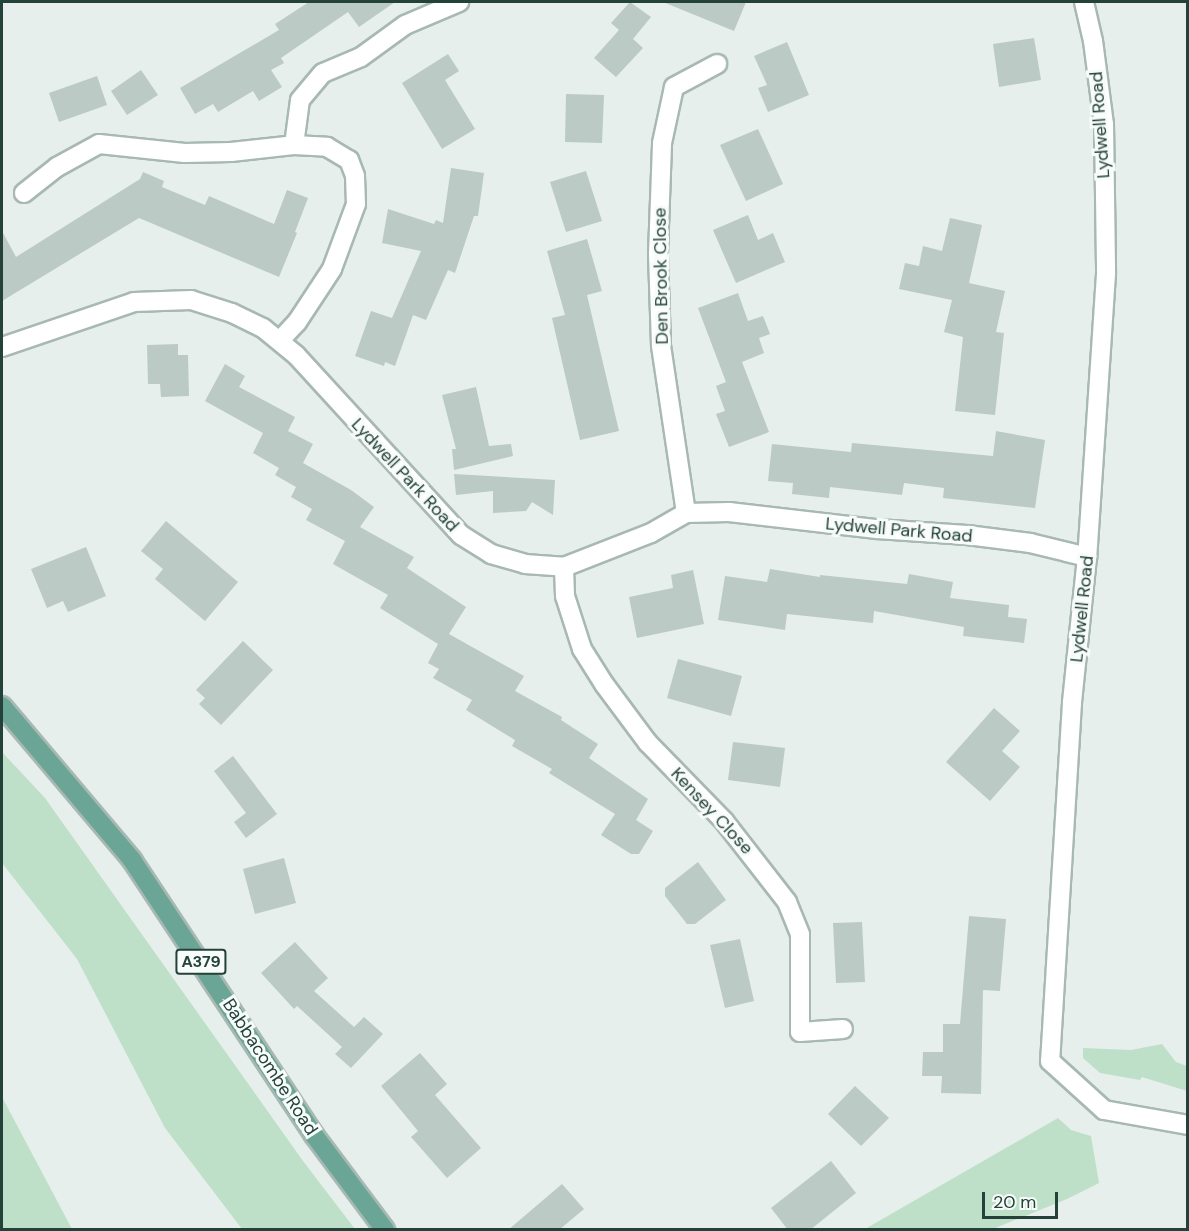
<!DOCTYPE html>
<html>
<head>
<meta charset="utf-8">
<style>
	body { margin:0 }
	#map { position:relative; width:1189px; height:1231px; overflow:hidden; background:#e6efeb; font-family:"DM Sans",sans-serif }
	div>[style] { position:absolute }
	.green>* { inset:0; background:#bfe0c8 }
	.building>* { inset:0; background:#bbcac4 }
	.roads { filter:drop-shadow(2px 0 #a8b8b2) drop-shadow(-2px 0 #a8b8b2) drop-shadow(0 2px #a8b8b2) drop-shadow(0 -2px #a8b8b2) }
	.street>* { height:18px; margin:-9px; padding:0 9px; transform-origin:9px; border-radius:9px; background:#fff }
	.primary>* { height:18px; margin:-9px; padding:0 9px; transform-origin:9px; border-radius:9px; background:#6aa596 }
	span { translate:-50% -50%; white-space:nowrap; text-align:center; line-height:1.15; -webkit-text-stroke:6px #f7fbf9; paint-order:stroke }
	.shield-label span { padding:2px 4px; background:#f7fbf9; border:2px solid; border-radius:4px; -webkit-text-stroke-width:0 }
	.shield-label { font-size:16px; color:#24423a; font-weight:700 }
	.street-label { font-size:18px; color:#24423a }
	.frame { position:absolute; inset:0; border:3px solid #24423a; pointer-events:none }
	.scale { position:absolute; left:982px; top:1192px; width:76px; height:27px; box-sizing:border-box; border:3px solid #24423a; border-top:0; padding-left:8px; font-size:18px; line-height:21px; white-space:nowrap; color:#24423a; -webkit-text-stroke:4px #f7fbf9; paint-order:stroke }
</style>
</head>
<body>
<div id="map">
	<div class="green">
		<div style="clip-path:polygon(2px 752px,45px 798px,303px 1161px,355px 1229px,242px 1229px,165px 1128px,77px 959px,2px 863px)"></div>
		<div style="clip-path:polygon(1162px 1044px,1176px 1062px,1187px 1066px,1187px 1091px,1142px 1077px,1140px 1080px,1100px 1073px,1083px 1058px,1083px 1048px,1131px 1050px)"></div>
		<div style="clip-path:polygon(2px 1097px,72px 1229px,2px 1229px)"></div>
		<div style="clip-path:polygon(1058px 1118px,1071px 1130px,1091px 1136px,1099px 1183px,1067px 1199px,993px 1229px,865px 1229px)"></div>
	</div>
	<div class="building">
		<div style="clip-path:polygon(309px 2px,395px 2px,359px 27px,348px 12px,281px 58px,284px 63px,271px 70px,282px 87px,259px 101px,253px 91px,218px 112px,213px 104px,195px 114px,180px 88px,279px 30px,275px 24px)"></div>
		<div style="clip-path:polygon(630px 2px,651px 17px,633px 39px,643px 48px,616px 77px,594px 58px,619px 30px,611px 23px)"></div>
		<div style="clip-path:polygon(663px 2px,746px 2px,734px 31px)"></div>
		<div style="clip-path:polygon(1034px 38px,1041px 80px,999px 87px,993px 44px)"></div>
		<div style="clip-path:polygon(787px 42px,809px 95px,768px 112px,758px 88px,767px 85px,754px 56px)"></div>
		<div style="clip-path:polygon(448px 54px,459px 71px,445px 80px,475px 129px,442px 149px,402px 83px)"></div>
		<div style="clip-path:polygon(141px 70px,158px 95px,127px 115px,111px 91px)"></div>
		<div style="clip-path:polygon(97px 76px,107px 105px,59px 122px,49px 93px)"></div>
		<div style="clip-path:polygon(566px 94px,604px 95px,602px 143px,565px 142px)"></div>
		<div style="clip-path:polygon(758px 129px,783px 184px,746px 201px,720px 145px)"></div>
		<div style="clip-path:polygon(451px 168px,484px 173px,478px 216px,474px 216px,455px 273px,448px 270px,426px 320px,413px 315px,395px 366px,385px 362px,384px 366px,355px 356px,371px 311px,392px 318px,421px 251px,382px 243px,388px 209px,434px 224px,436px 220px,443px 223px)"></div>
		<div style="clip-path:polygon(586px 171px,602px 221px,566px 232px,550px 182px)"></div>
		<div style="clip-path:polygon(143px 172px,164px 181px,162px 187px,205px 205px,209px 196px,274px 224px,287px 190px,308px 198px,295px 232px,297px 233px,279px 277px,139px 218px,2px 301px,2px 231px,16px 257px,140px 179px)"></div>
		<div style="clip-path:polygon(748px 215px,758px 240px,773px 233px,785px 262px,736px 283px,713px 230px)"></div>
		<div style="clip-path:polygon(950px 218px,982px 225px,969px 283px,1005px 291px,996px 332px,1004px 333px,995px 415px,955px 411px,963px 337px,944px 332px,952px 300px,899px 289px,905px 263px,919px 266px,923px 246px,942px 251px)"></div>
		<div style="clip-path:polygon(587px 239px,602px 291px,587px 295px,619px 431px,580px 440px,552px 318px,565px 315px,547px 251px)"></div>
		<div style="clip-path:polygon(738px 293px,748px 321px,763px 316px,770px 334px,759px 338px,764px 353px,742px 362px,769px 432px,729px 447px,716px 414px,725px 411px,716px 386px,726px 382px,698px 308px)"></div>
		<div style="clip-path:polygon(178px 344px,178px 355px,188px 355px,189px 396px,161px 397px,160px 384px,148px 384px,147px 345px)"></div>
		<div style="clip-path:polygon(225px 364px,245px 376px,239px 387px,295px 417px,288px 431px,313px 444px,303px 463px,351px 490px,374px 507px,360px 527px,414px 557px,407px 568px,466px 607px,449px 634px,524px 676px,515px 691px,562px 717px,561px 720px,598px 744px,589px 758px,648px 799px,636px 820px,653px 831px,639px 854px,631px 854px,601px 835px,615px 814px,549px 773px,552px 769px,512px 746px,515px 740px,466px 710px,472px 700px,433px 678px,439px 669px,428px 663px,438px 644px,380px 608px,388px 595px,333px 564px,345px 541px,306px 520px,312px 509px,291px 497px,296px 487px,275px 475px,279px 468px,253px 453px,263px 433px,205px 401px)"></div>
		<div style="clip-path:polygon(476px 387px,489px 446px,511px 444px,513px 456px,454px 470px,452px 449px,456px 449px,442px 395px)"></div>
		<div style="clip-path:polygon(996px 431px,1045px 440px,1035px 508px,943px 498px,944px 488px,904px 483px,902px 495px,830px 487px,829px 498px,792px 494px,793px 483px,768px 481px,772px 444px,851px 452px,852px 443px,993px 456px)"></div>
		<div style="clip-path:polygon(454px 474px,555px 480px,553px 515px,532px 502px,526px 511px,493px 513px,493px 491px,456px 495px)"></div>
		<div style="clip-path:polygon(166px 521px,238px 582px,205px 621px,155px 579px,163px 569px,141px 551px)"></div>
		<div style="clip-path:polygon(86px 547px,106px 596px,68px 612px,63px 601px,47px 608px,31px 569px)"></div>
		<div style="clip-path:polygon(770px 569px,820px 577px,820px 575px,907px 584px,909px 574px,953px 582px,950px 598px,1009px 605px,1008px 617px,1027px 619px,1024px 643px,963px 636px,964px 627px,874px 611px,873px 623px,787px 614px,785px 630px,718px 620px,725px 576px,767px 582px)"></div>
		<div style="clip-path:polygon(693px 570px,704px 624px,637px 638px,629px 597px,673px 588px,671px 575px)"></div>
		<div style="clip-path:polygon(243px 641px,273px 670px,221px 725px,199px 704px,205px 698px,196px 690px)"></div>
		<div style="clip-path:polygon(678px 659px,742px 676px,731px 716px,667px 698px)"></div>
		<div style="clip-path:polygon(994px 708px,1020px 731px,1002px 751px,1020px 767px,990px 801px,946px 762px)"></div>
		<div style="clip-path:polygon(733px 742px,785px 748px,780px 787px,728px 780px)"></div>
		<div style="clip-path:polygon(233px 756px,277px 814px,246px 838px,234px 822px,246px 813px,214px 771px)"></div>
		<div style="clip-path:polygon(284px 858px,296px 903px,255px 914px,243px 869px)"></div>
		<div style="clip-path:polygon(698px 862px,726px 900px,695px 924px,687px 924px,665px 896px,665px 888px)"></div>
		<div style="clip-path:polygon(969px 916px,1006px 919px,1000px 991px,983px 990px,981px 1094px,941px 1093px,942px 1076px,922px 1076px,923px 1052px,943px 1052px,943px 1024px,960px 1024px)"></div>
		<div style="clip-path:polygon(862px 922px,865px 982px,836px 983px,833px 923px)"></div>
		<div style="clip-path:polygon(740px 939px,754px 1001px,725px 1008px,710px 945px)"></div>
		<div style="clip-path:polygon(295px 942px,328px 978px,314px 991px,354px 1027px,364px 1017px,383px 1034px,351px 1068px,335px 1054px,342px 1047px,297px 1006px,294px 1009px,261px 973px)"></div>
		<div style="clip-path:polygon(420px 1053px,447px 1084px,435px 1095px,481px 1148px,447px 1178px,411px 1137px,418px 1131px,381px 1086px)"></div>
		<div style="clip-path:polygon(855px 1086px,889px 1118px,861px 1146px,828px 1114px)"></div>
		<div style="clip-path:polygon(831px 1161px,856px 1193px,810px 1230px,788px 1230px,771px 1208px)"></div>
		<div style="clip-path:polygon(562px 1184px,584px 1209px,559px 1230px,508px 1230px)"></div>
	</div>
	<div class="roads">
		<div class="street">
			<div style="left:1084px;top:2px;width:40px;rotate:77deg"></div>
			<div style="left:1093px;top:41px;width:84px;rotate:82.5deg"></div>
			<div style="left:1104px;top:124px;width:150px;rotate:89.2deg"></div>
			<div style="left:1106px;top:274px;width:284px;rotate:93.8deg"></div>
			<div style="left:1087px;top:557px;width:147px;rotate:95.9deg"></div>
			<div style="left:1072px;top:703px;width:359px;rotate:93.5deg"></div>
			<div style="left:1050px;top:1061px;width:73px;rotate:42.2deg"></div>
			<div style="left:1104px;top:1110px;width:85px;rotate:10.1deg"></div>
			<div style="left:294px;top:145px;width:45px;rotate:-82.4deg"></div>
			<div style="left:300px;top:100px;width:35px;rotate:-50deg"></div>
			<div style="left:323px;top:73px;width:41px;rotate:-22.8deg"></div>
			<div style="left:361px;top:57px;width:54px;rotate:-36deg"></div>
			<div style="left:405px;top:25px;width:59px;rotate:-23.1deg"></div>
			<div style="left:24px;top:193px;width:42px;rotate:-38.2deg"></div>
			<div style="left:57px;top:167px;width:48px;rotate:-28.7deg"></div>
			<div style="left:99px;top:144px;width:86px;rotate:6deg"></div>
			<div style="left:185px;top:153px;width:46px;rotate:-1.2deg"></div>
			<div style="left:231px;top:152px;width:63px;rotate:-6.3deg"></div>
			<div style="left:294px;top:145px;width:33px;rotate:3deg"></div>
			<div style="left:327px;top:147px;width:26px;rotate:31deg"></div>
			<div style="left:349px;top:160px;width:17px;rotate:69deg"></div>
			<div style="left:355px;top:176px;width:28px;rotate:88deg"></div>
			<div style="left:356px;top:204px;width:69px;rotate:110.3deg"></div>
			<div style="left:332px;top:269px;width:64px;rotate:123.4deg"></div>
			<div style="left:297px;top:322px;width:25px;rotate:133deg"></div>
			<div style="left:2px;top:347px;width:139px;rotate:-18.8deg"></div>
			<div style="left:134px;top:302px;width:57px;rotate:-2deg"></div>
			<div style="left:191px;top:300px;width:43px;rotate:17.6deg"></div>
			<div style="left:232px;top:313px;width:34px;rotate:26deg"></div>
			<div style="left:263px;top:328px;width:43px;rotate:39.3deg"></div>
			<div style="left:296px;top:355px;width:244px;rotate:47.5deg"></div>
			<div style="left:461px;top:535px;width:36px;rotate:32deg"></div>
			<div style="left:491px;top:554px;width:35px;rotate:16deg"></div>
			<div style="left:525px;top:564px;width:39px;rotate:4deg"></div>
			<div style="left:564px;top:567px;width:93px;rotate:-21.3deg"></div>
			<div style="left:651px;top:533px;width:40px;rotate:-29.7deg"></div>
			<div style="left:686px;top:513px;width:43px;rotate:-1.3deg"></div>
			<div style="left:729px;top:512px;width:149px;rotate:6.6deg"></div>
			<div style="left:877px;top:529px;width:90px;rotate:3.8deg"></div>
			<div style="left:967px;top:535px;width:64px;rotate:7.2deg"></div>
			<div style="left:1030px;top:543px;width:59px;rotate:13.8deg"></div>
			<div style="left:686px;top:513px;width:170px;rotate:-98.5deg"></div>
			<div style="left:661px;top:345px;width:91px;rotate:-91.9deg"></div>
			<div style="left:658px;top:254px;width:111px;rotate:-87.9deg"></div>
			<div style="left:662px;top:143px;width:57px;rotate:-77.9deg"></div>
			<div style="left:674px;top:87px;width:49px;rotate:-28.1deg"></div>
			<div style="left:564px;top:567px;width:29px;rotate:88deg"></div>
			<div style="left:565px;top:596px;width:56px;rotate:72.2deg"></div>
			<div style="left:582px;top:649px;width:41px;rotate:57.8deg"></div>
			<div style="left:604px;top:684px;width:74px;rotate:53.3deg"></div>
			<div style="left:648px;top:743px;width:109px;rotate:45.7deg"></div>
			<div style="left:724px;top:821px;width:103px;rotate:52.1deg"></div>
			<div style="left:787px;top:902px;width:35px;rotate:68deg"></div>
			<div style="left:800px;top:935px;width:97px;rotate:90deg"></div>
			<div style="left:800px;top:1032px;width:43px;rotate:-4deg"></div>
		</div>
		<div class="primary">
			<div style="left:2px;top:706px;width:202px;rotate:49.8deg"></div>
			<div style="left:132px;top:860px;width:330px;rotate:56.5deg"></div>
			<div style="left:314px;top:1135px;width:119px;rotate:53.2deg"></div>
		</div>
	</div>
	<div class="shield-label">
		<span style="left:201px;top:962px">A379</span>
	</div>
	<div class="street-label">
		<span style="left:1100px;top:125px;rotate:-94deg">Lydwell Road</span>
		<span style="left:661px;top:276px;rotate:-91deg">Den Brook Close</span>
		<span style="left:405px;top:475px;rotate:47deg">Lydwell Park Road</span>
		<span style="left:899px;top:530px;rotate:5deg">Lydwell Park Road</span>
		<span style="left:1082px;top:609px;rotate:-84deg">Lydwell Road</span>
		<span style="left:712px;top:811px;rotate:47deg">Kensey Close</span>
		<span style="left:270px;top:1067px;rotate:57deg">Babbacombe Road</span>
	</div>
	<div class="frame"></div>
	<div class="scale">20 m</div>
</div>
</body>
</html>
